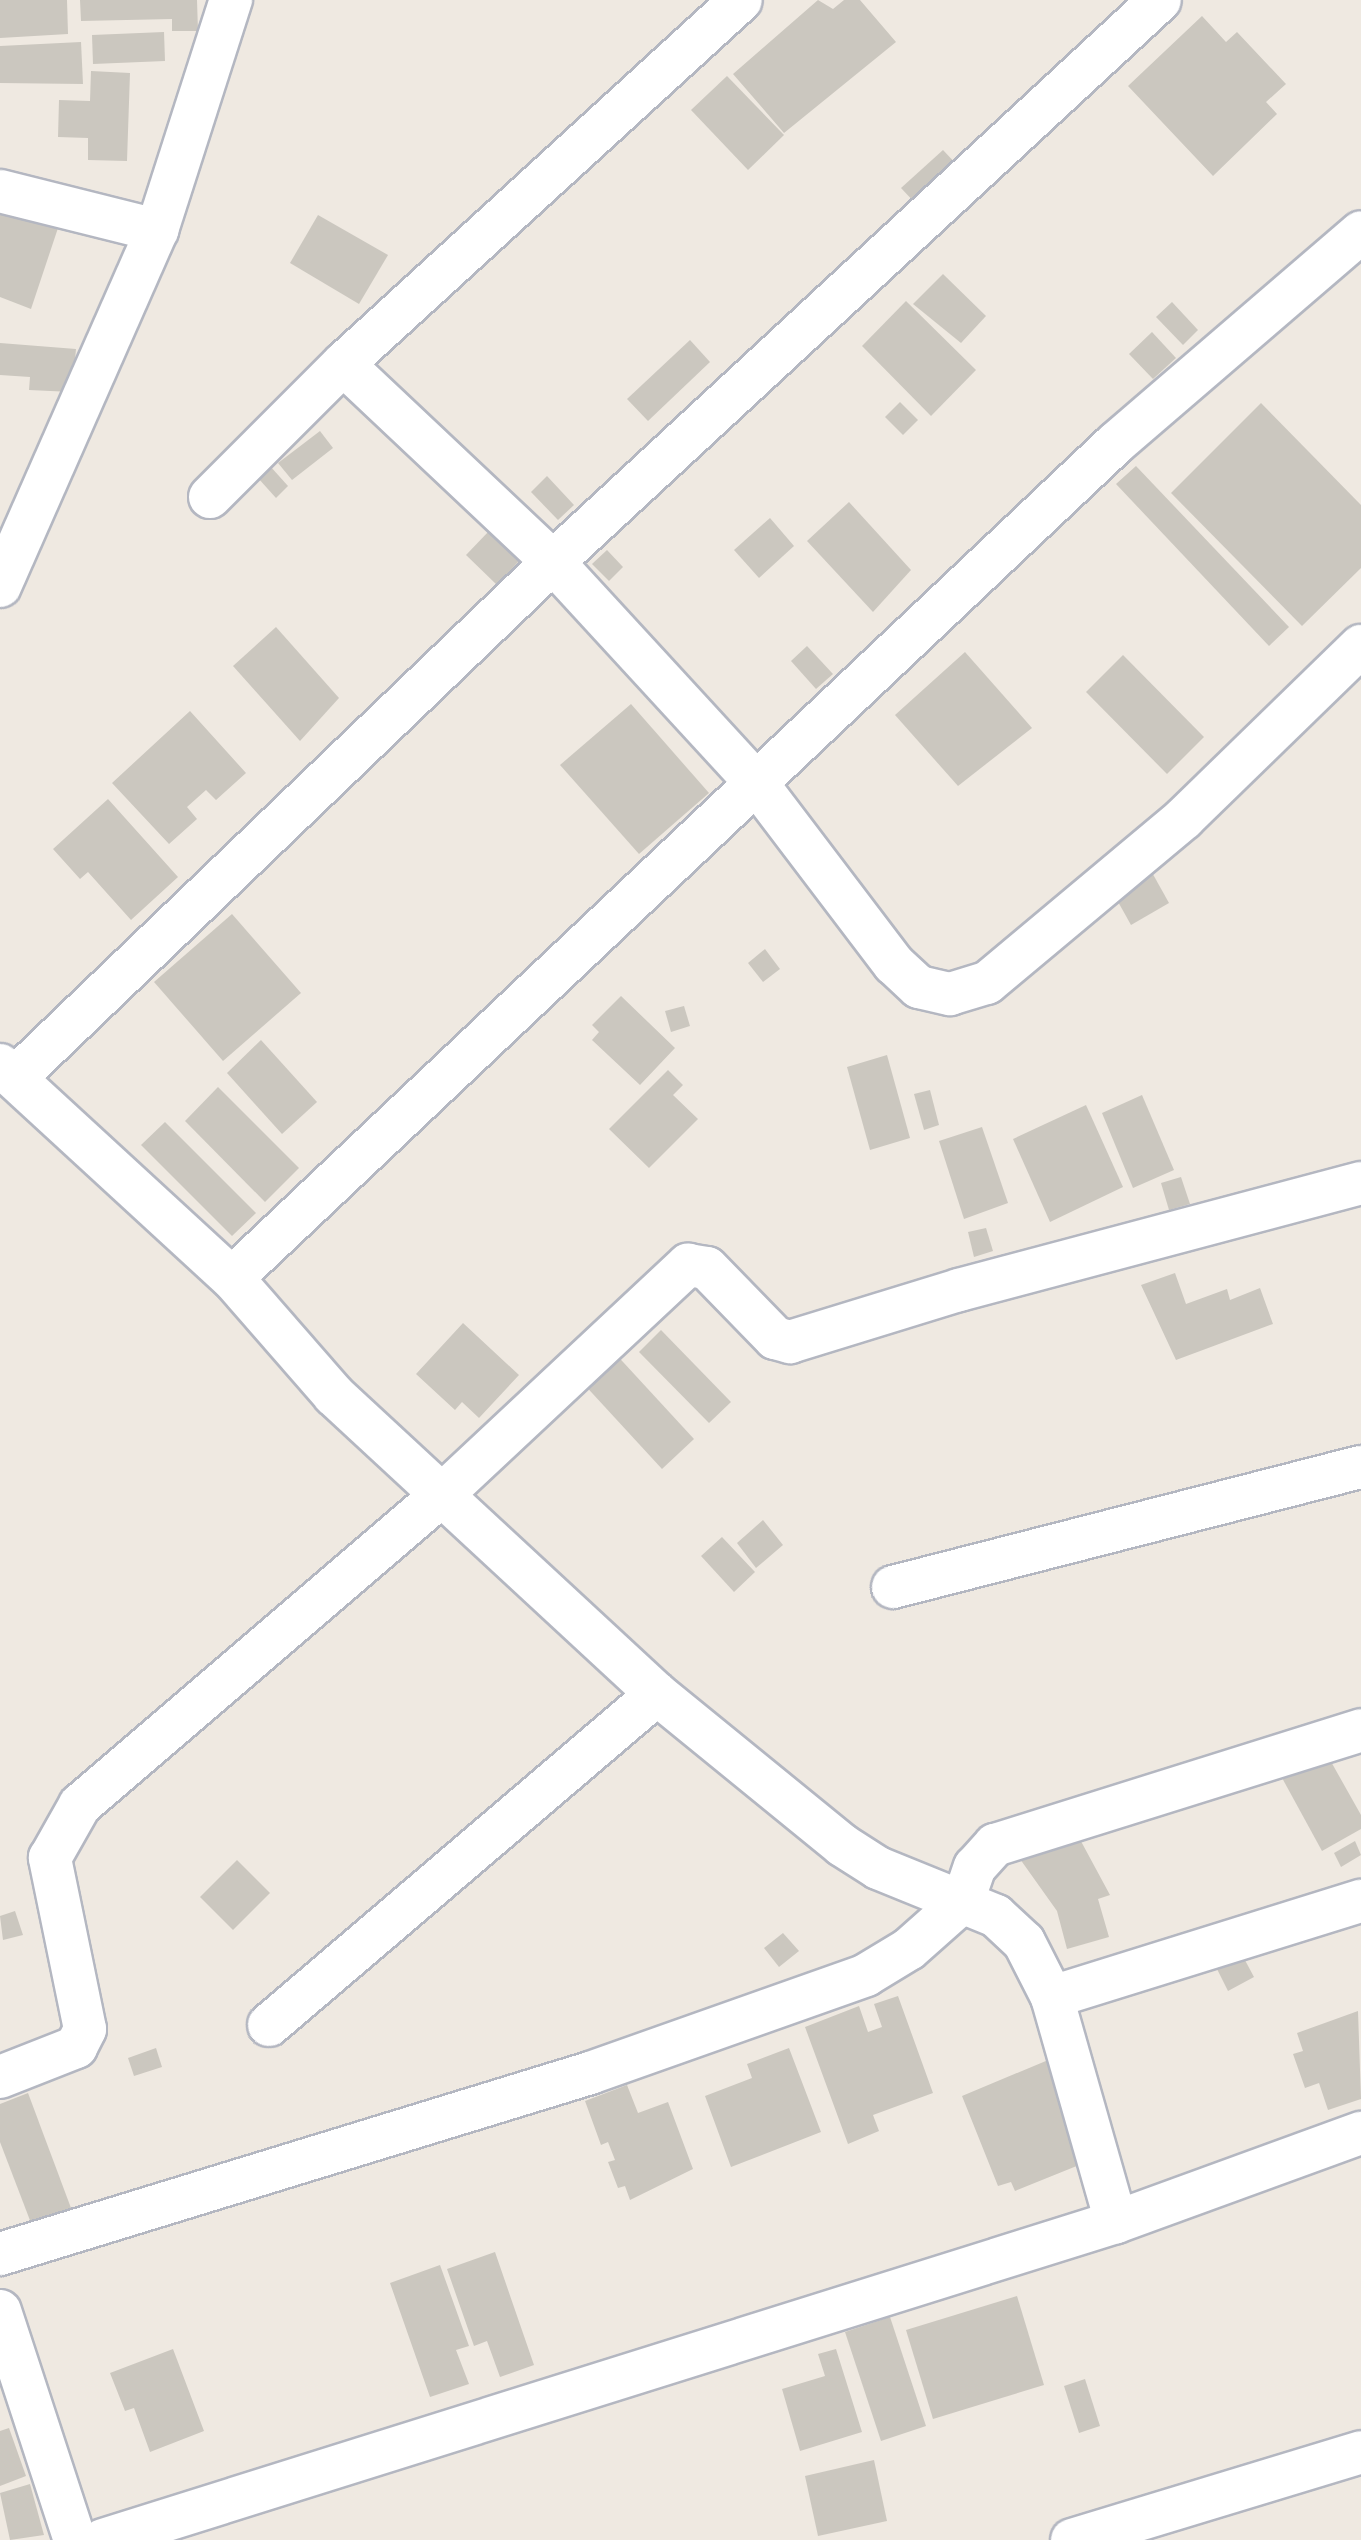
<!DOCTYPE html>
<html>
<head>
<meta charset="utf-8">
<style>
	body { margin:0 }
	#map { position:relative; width:1361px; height:2540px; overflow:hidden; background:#efe9e1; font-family:"IBM Plex Sans",sans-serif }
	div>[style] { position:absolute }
	.building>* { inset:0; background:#cbc7bf }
	.roads { filter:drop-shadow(2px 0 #b4b7c1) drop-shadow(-2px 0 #b4b7c1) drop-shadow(0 2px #b4b7c1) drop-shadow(0 -2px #b4b7c1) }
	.minor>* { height:42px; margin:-21px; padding:0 21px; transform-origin:21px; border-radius:21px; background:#fff }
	span { translate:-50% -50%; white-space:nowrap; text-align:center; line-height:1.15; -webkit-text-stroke:9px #fff; paint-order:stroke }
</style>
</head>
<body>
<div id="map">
	<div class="building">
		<div style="clip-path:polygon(0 0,67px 0,68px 34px,0 38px)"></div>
		<div style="clip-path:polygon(80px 0,197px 0,198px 31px,172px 31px,172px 19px,81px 21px)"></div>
		<div style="clip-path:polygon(818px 0,833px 9px,844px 0,860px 0,896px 42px,784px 133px,733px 74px)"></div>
		<div style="clip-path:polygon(1202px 16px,1226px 42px,1237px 32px,1286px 84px,1266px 102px,1277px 114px,1213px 176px,1128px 86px)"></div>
		<div style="clip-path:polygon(164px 32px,165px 61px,93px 64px,92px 35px)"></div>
		<div style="clip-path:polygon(81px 42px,83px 84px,0 83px,0 46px)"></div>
		<div style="clip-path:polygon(91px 71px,130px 73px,127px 161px,88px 160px,88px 138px,58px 137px,59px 100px,90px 101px)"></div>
		<div style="clip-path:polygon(727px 76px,784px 135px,748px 170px,691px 110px)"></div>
		<div style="clip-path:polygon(943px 150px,959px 167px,917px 205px,901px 188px)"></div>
		<div style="clip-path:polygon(0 206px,60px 222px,31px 309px,0 297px)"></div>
		<div style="clip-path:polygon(318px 215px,388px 255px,359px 304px,290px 263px)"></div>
		<div style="clip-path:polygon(943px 274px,986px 316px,961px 343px,913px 304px)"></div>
		<div style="clip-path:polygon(906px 301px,976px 370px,931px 416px,862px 346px)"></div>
		<div style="clip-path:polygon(1172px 302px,1198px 330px,1183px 345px,1156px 317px)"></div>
		<div style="clip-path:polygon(1152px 332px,1176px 358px,1153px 379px,1129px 354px)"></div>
		<div style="clip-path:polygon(690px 340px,710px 362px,648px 421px,627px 399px)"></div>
		<div style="clip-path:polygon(0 343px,76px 349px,72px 392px,29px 390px,30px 377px,0 375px)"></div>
		<div style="clip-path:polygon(900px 402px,918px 420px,903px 435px,885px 417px)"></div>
		<div style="clip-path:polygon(1261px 403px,1361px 505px,1361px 568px,1302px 626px,1171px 493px)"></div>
		<div style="clip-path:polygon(320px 431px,333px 448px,292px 480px,278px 463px)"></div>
		<div style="clip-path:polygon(270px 466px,288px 486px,276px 498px,258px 478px)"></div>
		<div style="clip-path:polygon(1136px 466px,1289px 627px,1269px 646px,1116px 484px)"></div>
		<div style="clip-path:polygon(547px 476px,574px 505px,558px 520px,531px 492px)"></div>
		<div style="clip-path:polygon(849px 502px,911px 570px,873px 612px,807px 541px)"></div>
		<div style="clip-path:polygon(770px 518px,794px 546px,759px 578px,734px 550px)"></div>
		<div style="clip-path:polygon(489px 531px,519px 561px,497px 585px,466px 555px)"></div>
		<div style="clip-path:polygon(607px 550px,623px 567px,609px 581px,592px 564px)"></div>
		<div style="clip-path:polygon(276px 627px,339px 698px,300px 741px,233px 666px)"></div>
		<div style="clip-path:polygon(807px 646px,833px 674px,816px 689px,791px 661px)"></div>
		<div style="clip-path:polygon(965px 652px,1032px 728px,958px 786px,895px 715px)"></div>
		<div style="clip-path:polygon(1123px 655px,1204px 737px,1167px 774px,1086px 692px)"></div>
		<div style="clip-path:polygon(631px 704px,709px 793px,639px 854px,560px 765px)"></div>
		<div style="clip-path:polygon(190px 711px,246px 773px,216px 800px,206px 790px,187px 807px,197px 819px,169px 844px,112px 783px)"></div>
		<div style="clip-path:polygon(108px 799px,178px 877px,131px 920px,88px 872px,80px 879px,53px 849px)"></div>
		<div style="clip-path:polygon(1145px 860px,1169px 903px,1131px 925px,1107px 882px)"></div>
		<div style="clip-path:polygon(232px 914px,301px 993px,223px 1061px,154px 982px)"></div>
		<div style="clip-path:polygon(765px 949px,780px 969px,763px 982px,748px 963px)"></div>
		<div style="clip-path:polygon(621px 996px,675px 1048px,640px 1085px,592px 1040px,599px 1032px,592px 1025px)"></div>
		<div style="clip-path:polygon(684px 1006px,690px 1026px,671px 1032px,665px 1011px)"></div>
		<div style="clip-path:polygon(261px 1040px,317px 1102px,282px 1134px,227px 1073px)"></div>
		<div style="clip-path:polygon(887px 1055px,910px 1138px,870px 1150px,847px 1067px)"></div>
		<div style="clip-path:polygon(668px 1070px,683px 1085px,673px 1095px,698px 1119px,649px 1168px,609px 1129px)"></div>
		<div style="clip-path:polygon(218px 1087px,299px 1168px,265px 1202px,185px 1121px)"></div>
		<div style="clip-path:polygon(930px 1090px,939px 1125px,924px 1130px,914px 1094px)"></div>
		<div style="clip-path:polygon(1142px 1095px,1174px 1170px,1133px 1188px,1102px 1113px)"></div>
		<div style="clip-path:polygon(1086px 1105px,1123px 1187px,1050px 1222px,1013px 1139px)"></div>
		<div style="clip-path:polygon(165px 1122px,256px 1213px,232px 1236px,141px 1145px)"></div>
		<div style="clip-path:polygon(982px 1127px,1008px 1203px,964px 1219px,939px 1141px)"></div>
		<div style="clip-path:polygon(1181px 1177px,1190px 1204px,1169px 1210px,1161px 1183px)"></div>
		<div style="clip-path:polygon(986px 1228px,993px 1251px,974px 1257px,968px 1232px)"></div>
		<div style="clip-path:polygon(1175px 1273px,1186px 1304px,1227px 1289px,1230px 1300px,1260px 1288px,1273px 1324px,1176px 1360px,1141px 1285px)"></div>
		<div style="clip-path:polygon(463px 1323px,519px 1375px,479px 1418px,462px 1402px,455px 1410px,416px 1374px)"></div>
		<div style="clip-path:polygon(661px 1330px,731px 1402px,709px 1423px,639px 1352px)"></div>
		<div style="clip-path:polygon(612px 1350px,694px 1439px,662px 1469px,581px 1381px)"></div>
		<div style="clip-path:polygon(763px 1520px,783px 1545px,756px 1568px,737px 1543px)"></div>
		<div style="clip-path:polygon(722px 1537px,755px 1572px,734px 1592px,701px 1556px)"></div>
		<div style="clip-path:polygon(1325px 1751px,1361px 1815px,1361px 1829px,1322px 1851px,1281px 1776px)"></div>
		<div style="clip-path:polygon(1076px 1832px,1110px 1895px,1098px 1899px,1109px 1937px,1067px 1949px,1057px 1911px,1020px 1859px)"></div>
		<div style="clip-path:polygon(1355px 1841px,1361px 1855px,1341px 1867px,1334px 1853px)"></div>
		<div style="clip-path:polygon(237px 1860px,270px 1893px,233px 1930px,200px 1897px)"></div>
		<div style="clip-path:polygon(15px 1911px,23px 1935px,3px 1940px,0 1916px)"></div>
		<div style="clip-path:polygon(783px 1933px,799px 1951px,779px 1967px,764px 1948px)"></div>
		<div style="clip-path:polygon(1239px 1949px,1254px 1977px,1228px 1991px,1214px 1963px)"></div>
		<div style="clip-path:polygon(898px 1996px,933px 2093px,873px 2115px,879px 2131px,848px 2144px,805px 2027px,859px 2006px,868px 2032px,882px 2027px,874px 2004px)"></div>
		<div style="clip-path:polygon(1358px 2011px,1361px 2099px,1328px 2110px,1319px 2083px,1305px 2088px,1293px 2054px,1303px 2051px,1297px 2033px)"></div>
		<div style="clip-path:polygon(156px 2048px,162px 2067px,134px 2076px,128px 2058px)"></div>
		<div style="clip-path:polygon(789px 2048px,821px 2132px,731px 2167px,705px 2096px,752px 2078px,747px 2064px)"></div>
		<div style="clip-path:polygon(1053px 2058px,1094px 2159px,1015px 2191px,1011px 2182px,998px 2186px,962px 2096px)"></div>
		<div style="clip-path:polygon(627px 2085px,638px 2113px,668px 2102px,693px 2169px,630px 2200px,625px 2186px,618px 2188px,608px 2162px,615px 2160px,608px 2142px,601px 2145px,585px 2101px)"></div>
		<div style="clip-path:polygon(28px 2093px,71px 2208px,31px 2223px,0 2142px,0 2104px)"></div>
		<div style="clip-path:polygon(495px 2252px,534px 2365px,500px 2377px,487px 2341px,474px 2346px,447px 2269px)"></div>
		<div style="clip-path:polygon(440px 2265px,469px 2346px,456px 2350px,469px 2384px,430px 2397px,390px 2283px)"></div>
		<div style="clip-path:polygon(1017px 2296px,1044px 2385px,933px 2419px,906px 2330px)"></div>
		<div style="clip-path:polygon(890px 2317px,926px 2426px,881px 2441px,845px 2332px)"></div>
		<div style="clip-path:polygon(173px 2349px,204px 2431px,150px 2452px,134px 2408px,125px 2411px,110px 2373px)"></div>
		<div style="clip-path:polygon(836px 2349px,862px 2432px,800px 2451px,782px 2389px,825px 2376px,818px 2354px)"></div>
		<div style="clip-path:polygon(1085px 2379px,1100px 2426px,1079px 2433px,1064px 2386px)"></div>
		<div style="clip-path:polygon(9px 2428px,26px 2476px,0 2486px,0 2431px)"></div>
		<div style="clip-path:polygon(874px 2460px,887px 2521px,818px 2536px,805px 2476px)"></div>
		<div style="clip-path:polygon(30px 2484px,44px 2535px,10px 2540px,0 2493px)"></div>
	</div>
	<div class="roads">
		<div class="minor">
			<div style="left:0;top:191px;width:162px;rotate:14deg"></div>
			<div style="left:343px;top:364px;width:289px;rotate:43.3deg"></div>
			<div style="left:553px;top:562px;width:303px;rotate:47.4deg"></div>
			<div style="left:758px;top:785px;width:225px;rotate:52.8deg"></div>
			<div style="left:894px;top:964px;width:34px;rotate:43deg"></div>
			<div style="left:919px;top:987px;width:32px;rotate:13deg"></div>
			<div style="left:950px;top:994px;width:39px;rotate:-17deg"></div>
			<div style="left:987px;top:983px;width:257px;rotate:-39.9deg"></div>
			<div style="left:1184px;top:818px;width:247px;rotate:-44.2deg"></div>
			<div style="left:210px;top:497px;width:188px;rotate:-45deg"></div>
			<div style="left:343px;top:364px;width:539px;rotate:-42.45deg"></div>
			<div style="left:0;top:586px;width:389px;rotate:-66.2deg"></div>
			<div style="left:157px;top:230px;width:242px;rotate:-72.2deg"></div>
			<div style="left:0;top:1065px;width:315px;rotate:42.6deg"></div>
			<div style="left:232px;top:1278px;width:155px;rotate:48.9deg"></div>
			<div style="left:334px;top:1395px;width:440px;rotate:42.8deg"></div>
			<div style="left:657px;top:1694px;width:239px;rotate:39.2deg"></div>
			<div style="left:842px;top:1845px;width:43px;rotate:32.6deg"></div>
			<div style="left:878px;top:1868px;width:127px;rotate:22.1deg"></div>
			<div style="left:996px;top:1916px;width:38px;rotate:43deg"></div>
			<div style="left:1024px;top:1942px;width:62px;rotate:63deg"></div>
			<div style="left:1052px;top:1997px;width:234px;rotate:74.1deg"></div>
			<div style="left:17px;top:1076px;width:743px;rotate:-43.8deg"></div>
			<div style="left:553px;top:562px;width:827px;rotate:-42.8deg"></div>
			<div style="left:232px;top:1278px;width:1216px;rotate:-43.37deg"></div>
			<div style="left:1116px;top:443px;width:323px;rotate:-40.7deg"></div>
			<div style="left:893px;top:1587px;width:483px;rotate:-14.4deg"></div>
			<div style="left:1052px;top:1997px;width:324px;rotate:-17.3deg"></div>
			<div style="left:269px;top:2025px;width:510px;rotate:-40.47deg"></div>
			<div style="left:0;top:2077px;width:82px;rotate:-21.5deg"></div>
			<div style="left:76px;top:2047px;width:20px;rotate:-63deg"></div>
			<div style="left:85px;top:2029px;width:175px;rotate:-101.6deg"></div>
			<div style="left:50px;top:1858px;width:61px;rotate:-60.5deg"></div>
			<div style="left:80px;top:1805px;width:481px;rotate:-40.6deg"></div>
			<div style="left:445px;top:1492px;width:333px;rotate:-43.1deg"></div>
			<div style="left:688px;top:1265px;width:19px;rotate:9deg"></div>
			<div style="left:707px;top:1268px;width:98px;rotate:45.8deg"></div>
			<div style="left:775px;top:1338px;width:16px;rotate:15deg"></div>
			<div style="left:790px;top:1342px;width:177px;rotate:-17.1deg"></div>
			<div style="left:959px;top:1290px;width:416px;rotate:-14.9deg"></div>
			<div style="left:0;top:2254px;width:617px;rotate:-17.05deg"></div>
			<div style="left:590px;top:2073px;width:293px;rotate:-19.5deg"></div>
			<div style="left:866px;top:1975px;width:50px;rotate:-31.2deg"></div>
			<div style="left:909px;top:1949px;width:72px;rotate:-41.6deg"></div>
			<div style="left:963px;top:1901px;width:36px;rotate:-71deg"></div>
			<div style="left:975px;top:1867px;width:30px;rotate:-48deg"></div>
			<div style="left:995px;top:1845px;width:384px;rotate:-17.4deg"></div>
			<div style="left:0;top:2311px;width:241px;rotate:71.9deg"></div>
			<div style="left:103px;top:2540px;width:1062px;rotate:-17.43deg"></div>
			<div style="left:1116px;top:2222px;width:261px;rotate:-20deg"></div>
			<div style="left:1072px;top:2540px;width:302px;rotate:-16.9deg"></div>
		</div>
	</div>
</div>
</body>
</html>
